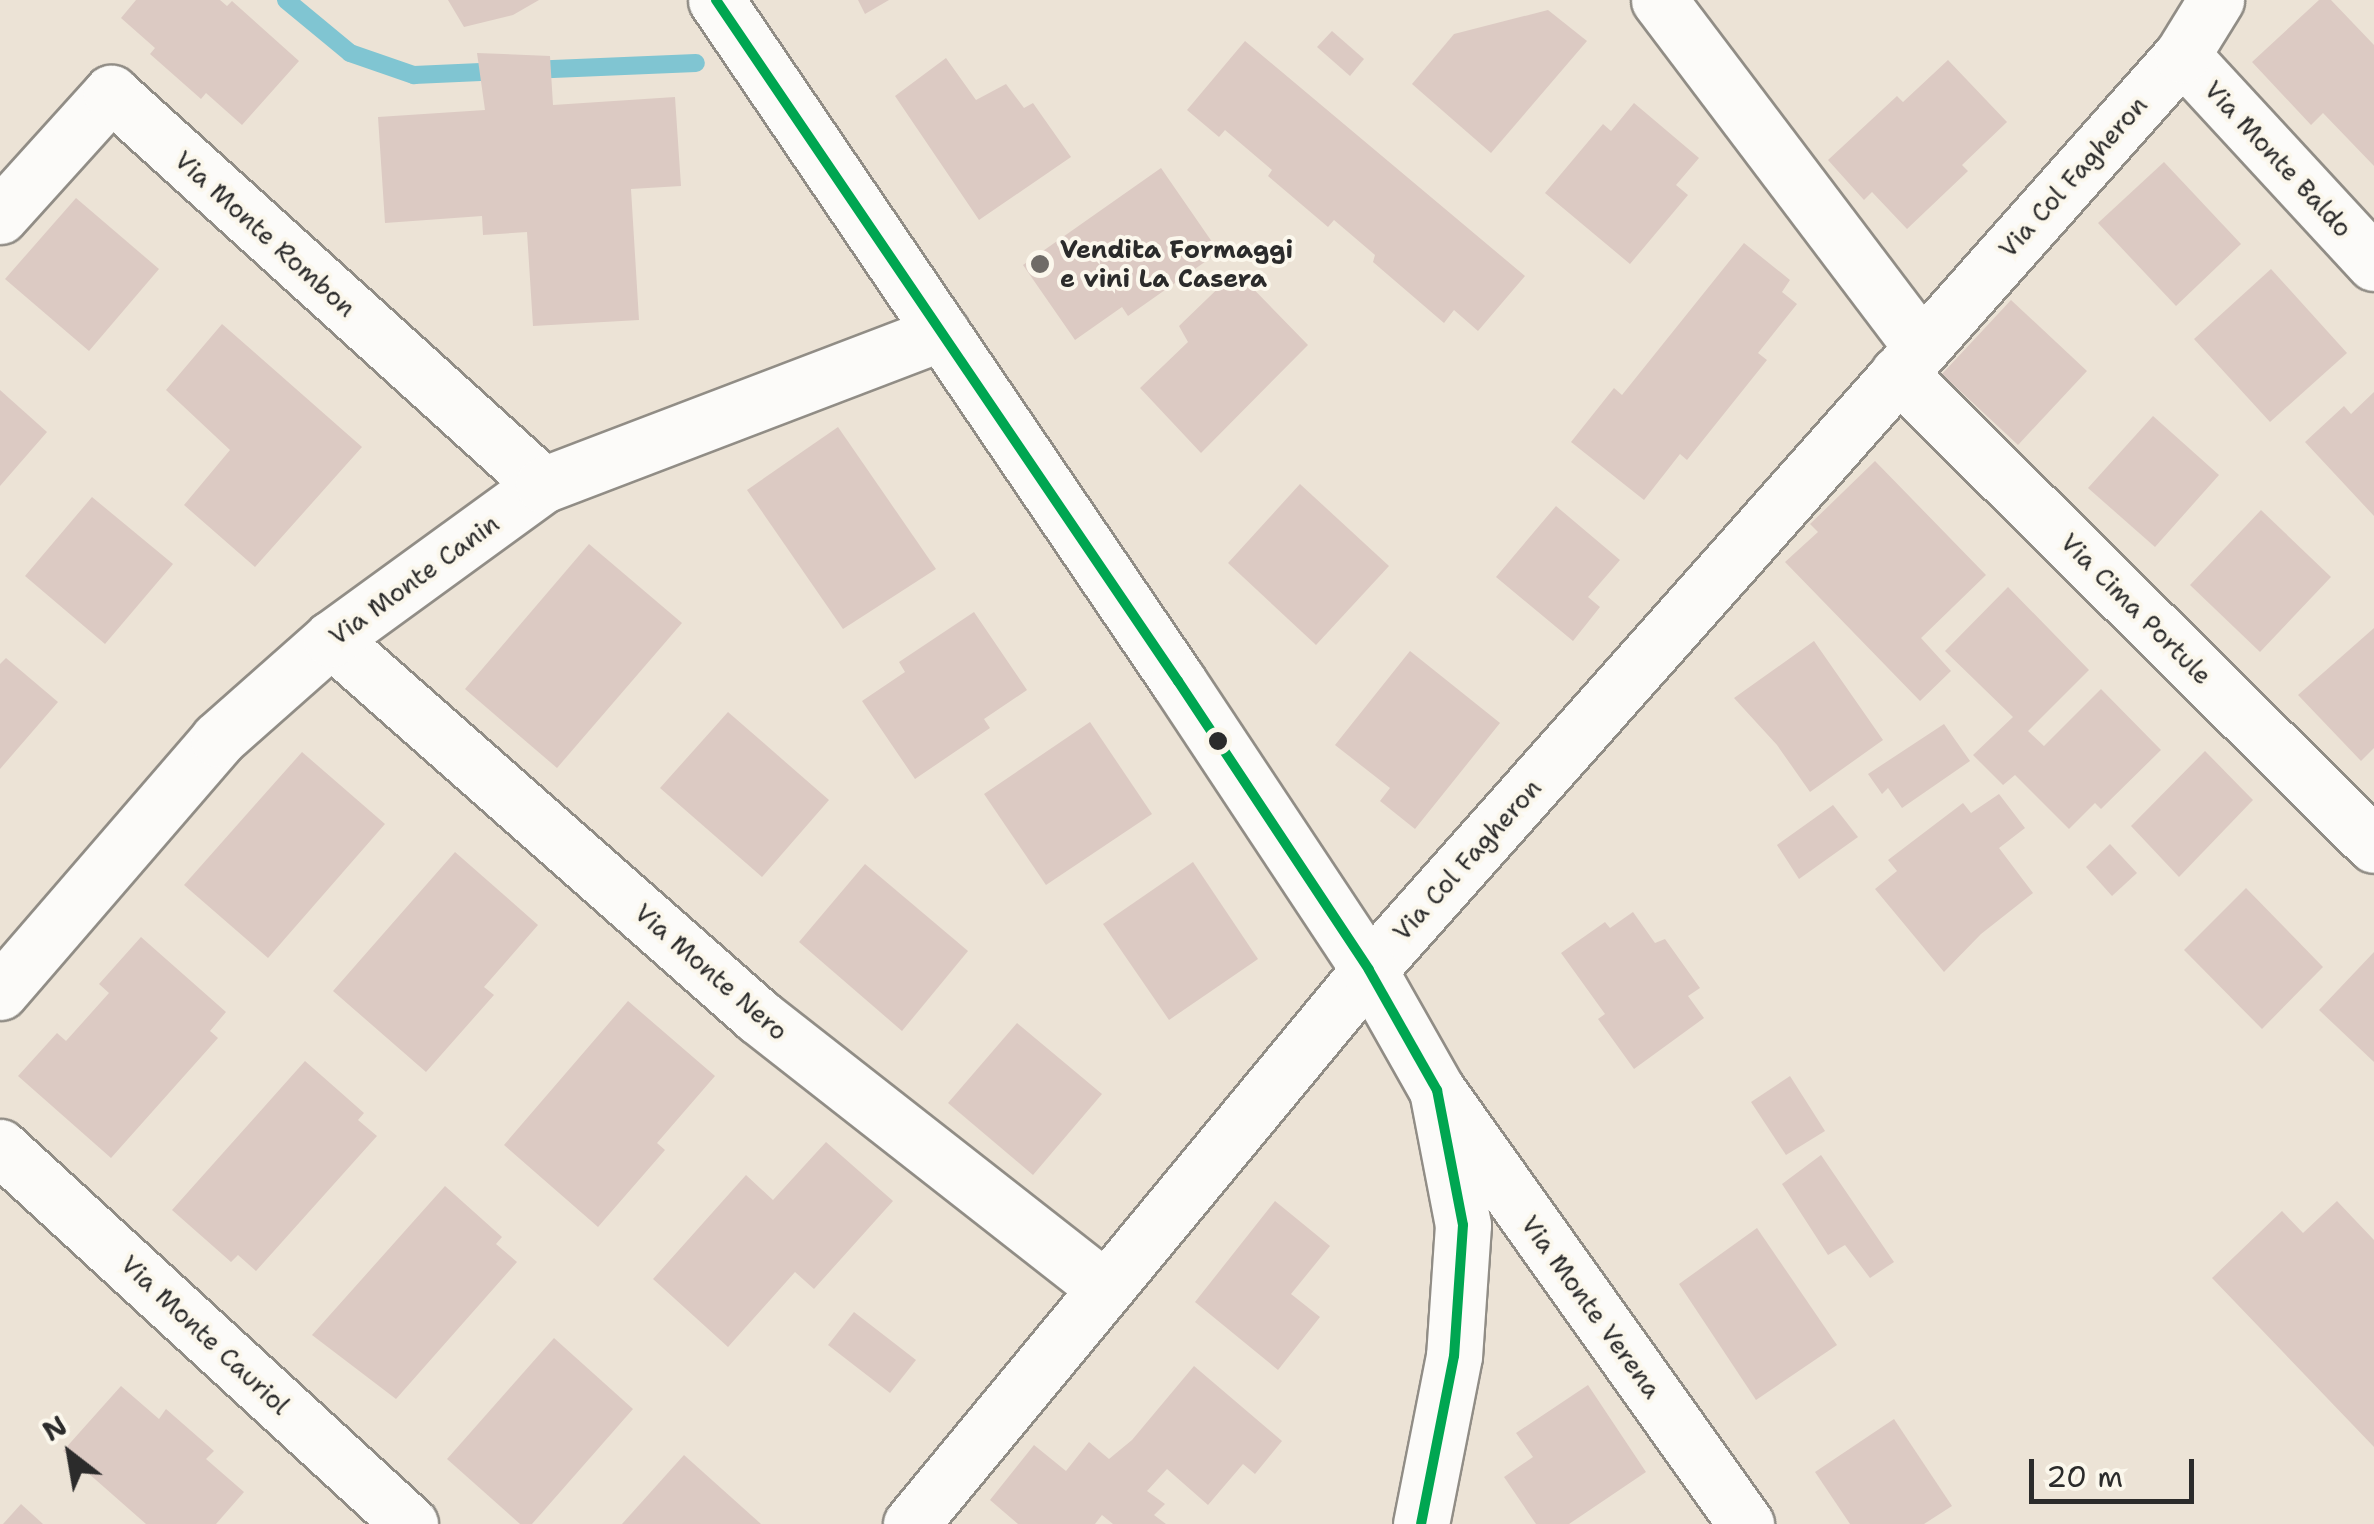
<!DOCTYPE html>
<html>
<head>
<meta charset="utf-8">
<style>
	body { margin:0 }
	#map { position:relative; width:2374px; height:1524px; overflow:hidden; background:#ece3d6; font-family:"Shantell Sans",sans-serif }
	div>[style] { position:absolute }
	.stream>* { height:18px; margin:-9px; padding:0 9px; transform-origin:9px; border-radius:9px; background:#80c5d2 }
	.building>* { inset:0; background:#dccac3 }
	.roads { filter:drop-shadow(2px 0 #918d86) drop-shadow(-2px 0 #918d86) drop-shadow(0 2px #918d86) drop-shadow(0 -2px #918d86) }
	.minor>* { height:55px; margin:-27.5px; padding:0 27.5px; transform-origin:27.5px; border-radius:27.5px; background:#fcfbf9 }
	.tertiary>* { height:55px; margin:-27.5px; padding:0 27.5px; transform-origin:27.5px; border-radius:27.5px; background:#fcfbf9 }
	.bus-1>* { height:10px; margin:-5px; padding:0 5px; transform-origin:5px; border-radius:5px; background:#00a651 }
	.dots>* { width:28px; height:28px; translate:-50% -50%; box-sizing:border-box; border:5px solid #fbf7ec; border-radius:50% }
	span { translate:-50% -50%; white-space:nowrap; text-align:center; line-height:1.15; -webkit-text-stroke:8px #fbf7ec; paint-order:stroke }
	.street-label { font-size:25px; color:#2b2b2b }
	.poi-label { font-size:25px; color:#2b2b2b; font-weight:700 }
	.left { translate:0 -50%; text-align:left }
	.north { position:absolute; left:20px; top:1404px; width:100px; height:100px; -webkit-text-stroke:8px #fbf7ec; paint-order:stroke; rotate:329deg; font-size:28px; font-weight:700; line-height:40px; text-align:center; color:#2b2b2b }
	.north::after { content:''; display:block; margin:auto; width:35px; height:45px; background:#2b2b2b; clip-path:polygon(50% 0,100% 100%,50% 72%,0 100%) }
	.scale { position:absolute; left:2029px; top:1459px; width:165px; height:45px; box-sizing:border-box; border:5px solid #2b2b2b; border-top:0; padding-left:12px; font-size:30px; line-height:35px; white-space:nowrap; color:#2b2b2b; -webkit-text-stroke:8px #fbf7ec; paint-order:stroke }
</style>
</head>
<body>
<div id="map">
	<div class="stream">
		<div style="left:286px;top:0;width:83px;rotate:39.6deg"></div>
		<div style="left:350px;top:53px;width:68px;rotate:19deg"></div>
		<div style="left:414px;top:75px;width:89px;rotate:-2.6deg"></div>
		<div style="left:529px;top:70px;width:167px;rotate:-2.4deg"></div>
	</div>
	<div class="building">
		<div style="clip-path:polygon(136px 0,220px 0,227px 6px,232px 1px,299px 61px,242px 125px,206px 93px,201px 99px,150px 54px,155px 48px,121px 18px)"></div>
		<div style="clip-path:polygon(448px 0,539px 0,513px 15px,464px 27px)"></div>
		<div style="clip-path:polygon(858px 0,889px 0,865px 14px)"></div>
		<div style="clip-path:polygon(2319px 0,2331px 0,2374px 45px,2374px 166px,2323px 113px,2311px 125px,2252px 62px)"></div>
		<div style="clip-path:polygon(1548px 10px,1587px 41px,1491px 153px,1412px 84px,1454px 34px)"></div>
		<div style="clip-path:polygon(1332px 31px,1364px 59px,1350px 76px,1317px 47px)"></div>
		<div style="clip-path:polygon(1245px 41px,1525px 276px,1478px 331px,1454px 310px,1444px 323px,1373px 262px,1375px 255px,1334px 220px,1328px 227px,1268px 176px,1272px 170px,1225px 130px,1219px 137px,1187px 110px)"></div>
		<div style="clip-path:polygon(477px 53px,550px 56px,553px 105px,675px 97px,681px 186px,631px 189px,639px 320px,533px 326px,527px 232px,483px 235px,482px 216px,385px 223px,378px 117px,485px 110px)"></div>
		<div style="clip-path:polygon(946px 58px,976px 100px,1006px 84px,1024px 108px,1033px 103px,1071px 157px,979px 220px,895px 96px)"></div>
		<div style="clip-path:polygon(1948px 60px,2007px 122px,1962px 165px,1968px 171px,1907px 229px,1872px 192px,1864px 200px,1828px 160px,1897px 96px,1903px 102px)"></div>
		<div style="clip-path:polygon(1634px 103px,1699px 158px,1676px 185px,1688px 195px,1630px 264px,1545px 193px,1603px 124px,1611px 131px)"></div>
		<div style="clip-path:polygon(2164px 162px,2241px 244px,2176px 306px,2098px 223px)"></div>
		<div style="clip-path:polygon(1161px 168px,1219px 252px,1128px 316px,1122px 307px,1075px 340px,1023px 265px)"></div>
		<div style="clip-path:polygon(76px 198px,159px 269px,89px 351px,5px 279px)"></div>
		<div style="clip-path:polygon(1744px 243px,1790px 280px,1782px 292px,1797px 304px,1758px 353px,1767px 360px,1687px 460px,1680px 454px,1644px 500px,1571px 442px,1614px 388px,1622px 395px)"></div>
		<div style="clip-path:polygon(2271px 269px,2347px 353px,2270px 422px,2194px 339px)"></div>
		<div style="clip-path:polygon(1236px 271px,1308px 345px,1201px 453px,1140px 388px,1188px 342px,1179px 326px)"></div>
		<div style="clip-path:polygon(2011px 300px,2087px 371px,2018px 445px,1942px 374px)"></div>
		<div style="clip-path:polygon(222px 324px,362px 447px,255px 567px,184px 505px,230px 450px,166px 390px)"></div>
		<div style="clip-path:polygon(0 390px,47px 432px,0 486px)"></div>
		<div style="clip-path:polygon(2374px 392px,2374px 516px,2305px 442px,2344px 406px,2351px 414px)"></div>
		<div style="clip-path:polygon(2153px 416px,2219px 475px,2155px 547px,2088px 488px)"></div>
		<div style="clip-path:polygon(838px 427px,936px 569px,843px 629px,747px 490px)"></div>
		<div style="clip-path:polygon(1875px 461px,1986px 575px,1921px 638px,1951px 671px,1920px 701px,1785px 562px,1818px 532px,1810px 524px)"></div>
		<div style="clip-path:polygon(1300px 484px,1389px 566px,1316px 645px,1228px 563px)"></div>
		<div style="clip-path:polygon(92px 497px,173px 564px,105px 644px,25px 576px)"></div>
		<div style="clip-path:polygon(1556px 506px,1620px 560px,1588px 597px,1600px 607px,1573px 641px,1496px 577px)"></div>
		<div style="clip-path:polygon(2261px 510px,2331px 577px,2260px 652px,2190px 585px)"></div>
		<div style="clip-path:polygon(589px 544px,682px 623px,557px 768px,465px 689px)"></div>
		<div style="clip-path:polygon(2008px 587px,2089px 670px,2028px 731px,2044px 746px,2101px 689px,2161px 750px,2101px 809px,2095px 803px,2069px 829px,2015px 775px,2003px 785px,1973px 755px,2013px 717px,1945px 651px)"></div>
		<div style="clip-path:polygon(974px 612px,1027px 690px,984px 719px,990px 728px,915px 779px,862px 701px,905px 672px,899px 662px)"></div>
		<div style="clip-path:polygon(2374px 628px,2374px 748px,2361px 761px,2298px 695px)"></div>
		<div style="clip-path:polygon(1814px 641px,1883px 740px,1810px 792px,1777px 745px,1734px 698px)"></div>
		<div style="clip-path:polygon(1410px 651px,1500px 723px,1415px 829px,1380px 801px,1390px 788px,1335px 745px)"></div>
		<div style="clip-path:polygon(6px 658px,58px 702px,0 769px,0 664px)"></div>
		<div style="clip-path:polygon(728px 712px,829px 800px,762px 877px,660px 788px)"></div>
		<div style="clip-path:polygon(1090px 722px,1152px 814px,1046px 885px,984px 794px)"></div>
		<div style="clip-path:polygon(1944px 724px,1970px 761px,1902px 808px,1888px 788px,1882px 794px,1868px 774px)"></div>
		<div style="clip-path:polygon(2205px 751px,2253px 800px,2179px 877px,2131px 826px)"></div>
		<div style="clip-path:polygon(302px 752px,385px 824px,268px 958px,184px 885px)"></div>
		<div style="clip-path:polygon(1999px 794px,2025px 828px,1999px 848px,2033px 893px,1981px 934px,1944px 972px,1875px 889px,1897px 871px,1888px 860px,1963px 803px,1971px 813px)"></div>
		<div style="clip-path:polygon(1833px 805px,1858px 837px,1799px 879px,1777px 845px)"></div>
		<div style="clip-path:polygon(2110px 844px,2137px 873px,2112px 896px,2086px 867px)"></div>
		<div style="clip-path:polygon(455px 852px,538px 925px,484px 987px,494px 995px,426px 1072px,333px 991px)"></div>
		<div style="clip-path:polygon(1193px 862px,1258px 959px,1169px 1020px,1103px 924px)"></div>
		<div style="clip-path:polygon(865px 864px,968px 951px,902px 1031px,799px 942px)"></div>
		<div style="clip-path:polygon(2246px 888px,2323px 967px,2262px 1029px,2184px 950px)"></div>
		<div style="clip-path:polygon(1633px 912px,1655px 943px,1665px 939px,1700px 988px,1688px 996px,1704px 1018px,1634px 1069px,1598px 1019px,1605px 1014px,1561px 953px,1605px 922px,1610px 928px)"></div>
		<div style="clip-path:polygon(141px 937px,226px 1012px,210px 1031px,218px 1038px,111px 1158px,18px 1076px,57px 1033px,66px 1041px,109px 993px,99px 984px)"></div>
		<div style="clip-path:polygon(2374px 952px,2374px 1062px,2319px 1010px)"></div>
		<div style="clip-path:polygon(628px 1001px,715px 1076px,657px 1143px,665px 1150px,598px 1227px,504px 1145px)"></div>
		<div style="clip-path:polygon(1017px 1023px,1102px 1094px,1033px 1175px,948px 1103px)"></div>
		<div style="clip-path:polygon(305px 1061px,364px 1113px,358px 1120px,377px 1136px,256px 1271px,238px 1255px,231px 1262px,172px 1210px)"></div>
		<div style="clip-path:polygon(1790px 1076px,1825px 1131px,1786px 1155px,1751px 1102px)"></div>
		<div style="clip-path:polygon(826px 1142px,893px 1201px,814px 1289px,795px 1272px,728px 1347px,653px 1279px,746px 1175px,773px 1200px)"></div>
		<div style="clip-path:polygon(1821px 1155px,1894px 1262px,1870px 1278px,1845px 1245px,1828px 1255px,1782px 1184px)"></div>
		<div style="clip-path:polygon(445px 1186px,502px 1237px,496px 1244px,517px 1262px,396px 1399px,312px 1335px)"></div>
		<div style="clip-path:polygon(1275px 1201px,1330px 1246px,1291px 1294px,1320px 1317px,1278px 1370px,1195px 1302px)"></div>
		<div style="clip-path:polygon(2337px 1201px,2374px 1240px,2374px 1447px,2212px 1278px,2282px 1211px,2303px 1233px)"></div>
		<div style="clip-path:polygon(1757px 1228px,1837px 1345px,1756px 1400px,1679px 1284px)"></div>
		<div style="clip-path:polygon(854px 1312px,916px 1360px,890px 1393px,828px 1345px)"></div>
		<div style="clip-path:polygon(554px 1338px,633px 1409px,532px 1524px,520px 1524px,447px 1459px)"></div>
		<div style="clip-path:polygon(1194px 1366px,1282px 1441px,1255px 1474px,1243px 1464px,1208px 1505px,1167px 1469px,1147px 1491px,1165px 1504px,1154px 1515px,1166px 1524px,1113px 1524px,1102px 1515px,1095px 1524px,1018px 1524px,990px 1500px,1034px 1445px,1066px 1471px,1089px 1442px,1109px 1459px,1132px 1440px)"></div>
		<div style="clip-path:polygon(1588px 1385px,1646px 1472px,1569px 1524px,1536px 1524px,1504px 1477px,1533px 1457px,1516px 1433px)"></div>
		<div style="clip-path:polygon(121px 1386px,159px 1419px,166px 1409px,214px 1451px,206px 1459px,244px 1492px,216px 1524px,146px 1524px,63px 1451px)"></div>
		<div style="clip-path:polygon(1894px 1419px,1952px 1506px,1924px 1524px,1850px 1524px,1815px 1472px)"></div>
		<div style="clip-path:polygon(684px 1455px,761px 1524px,622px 1524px)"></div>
		<div style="clip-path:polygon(21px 1504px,43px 1524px,3px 1524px)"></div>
	</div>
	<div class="roads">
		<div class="minor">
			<div style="left:1659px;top:0;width:434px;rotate:52.9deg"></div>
			<div style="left:2182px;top:55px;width:283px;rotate:47.3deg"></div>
			<div style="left:0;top:216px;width:166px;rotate:-47.9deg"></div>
			<div style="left:111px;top:93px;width:583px;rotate:42.22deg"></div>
			<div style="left:1898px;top:373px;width:670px;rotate:44.76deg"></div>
			<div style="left:331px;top:639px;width:570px;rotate:41.44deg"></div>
			<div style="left:758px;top:1016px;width:441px;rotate:38.1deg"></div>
			<div style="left:0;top:992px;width:334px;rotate:-49.2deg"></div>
			<div style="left:218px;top:739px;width:151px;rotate:-41.5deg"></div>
			<div style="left:331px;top:639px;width:262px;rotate:-36deg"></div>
			<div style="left:543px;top:485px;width:427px;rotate:-20.9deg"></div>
			<div style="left:1437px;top:1090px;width:533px;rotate:54.55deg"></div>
			<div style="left:0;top:1147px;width:557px;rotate:42.6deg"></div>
			<div style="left:911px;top:1524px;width:719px;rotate:-50.42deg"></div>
			<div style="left:1369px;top:970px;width:1224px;rotate:-48.38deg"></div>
			<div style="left:2182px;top:55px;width:65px;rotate:-58.3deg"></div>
		</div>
		<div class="tertiary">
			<div style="left:716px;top:0;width:823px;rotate:55.85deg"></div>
			<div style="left:1178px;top:681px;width:346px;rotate:56.5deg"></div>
			<div style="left:1369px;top:970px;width:138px;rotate:60.5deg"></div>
			<div style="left:1437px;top:1090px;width:137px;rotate:79.1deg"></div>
			<div style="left:1463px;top:1225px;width:131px;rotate:93.9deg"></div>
			<div style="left:1454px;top:1356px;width:171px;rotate:101.1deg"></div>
		</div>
	</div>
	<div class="bus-1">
		<div style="left:716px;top:0;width:823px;rotate:55.85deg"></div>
		<div style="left:1178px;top:681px;width:346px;rotate:56.5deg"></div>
		<div style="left:1369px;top:970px;width:138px;rotate:60.5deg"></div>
		<div style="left:1437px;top:1090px;width:137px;rotate:79.1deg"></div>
		<div style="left:1463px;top:1225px;width:131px;rotate:93.9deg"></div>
		<div style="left:1454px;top:1356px;width:171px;rotate:101.1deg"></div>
	</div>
	<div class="dots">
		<div style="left:1040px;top:264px;background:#6f6b67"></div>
		<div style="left:1218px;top:741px;background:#2b2b2b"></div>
	</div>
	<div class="street-label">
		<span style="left:2278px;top:159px;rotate:47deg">Via Monte Baldo</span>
		<span style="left:2073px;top:177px;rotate:-48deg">Via Col Fagheron</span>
		<span style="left:265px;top:234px;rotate:42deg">Via Monte Rombon</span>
		<span style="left:414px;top:580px;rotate:-36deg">Via Monte Canin</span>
		<span style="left:2136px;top:609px;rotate:45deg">Via Cima Portule</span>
		<span style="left:1467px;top:860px;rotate:-48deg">Via Col Fagheron</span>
		<span style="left:711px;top:972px;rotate:41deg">Via Monte Nero</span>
		<span style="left:1591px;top:1307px;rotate:54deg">Via Monte Verena</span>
		<span style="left:205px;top:1335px;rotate:43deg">Via Monte Cauriol</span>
	</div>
	<div class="poi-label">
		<span class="left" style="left:1060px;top:264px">Vendita Formaggi<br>e vini La Casera</span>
	</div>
	<div class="north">N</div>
	<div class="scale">20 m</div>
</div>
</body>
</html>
